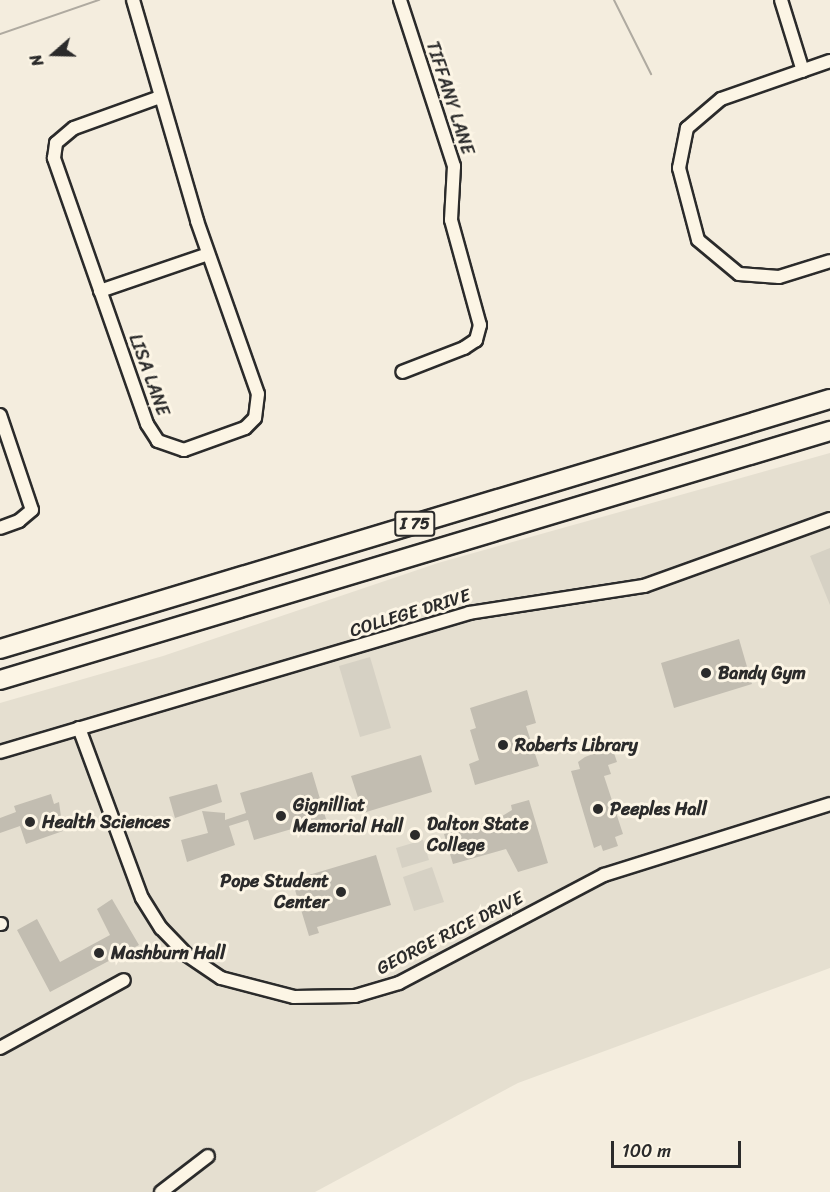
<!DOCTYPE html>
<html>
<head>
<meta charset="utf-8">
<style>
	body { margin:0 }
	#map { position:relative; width:830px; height:1192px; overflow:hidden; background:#f4edde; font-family:Sriracha,sans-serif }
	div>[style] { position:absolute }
	.built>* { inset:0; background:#e5dfd0 }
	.green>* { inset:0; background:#d6d1c4 }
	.stream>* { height:2px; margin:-1px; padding:0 1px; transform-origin:1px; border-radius:1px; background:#afaaa0 }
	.building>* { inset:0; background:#c2bdb1 }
	.roads { filter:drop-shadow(2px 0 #2b2b2b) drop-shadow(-2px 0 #2b2b2b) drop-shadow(0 2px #2b2b2b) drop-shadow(0 -2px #2b2b2b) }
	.minor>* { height:12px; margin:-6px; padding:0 6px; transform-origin:6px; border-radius:6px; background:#fcf5e5 }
	.highway>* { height:18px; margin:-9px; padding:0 9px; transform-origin:9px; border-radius:9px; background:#fcf5e5 }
	.dots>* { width:16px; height:16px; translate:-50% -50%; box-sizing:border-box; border:3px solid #fcf5e5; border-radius:50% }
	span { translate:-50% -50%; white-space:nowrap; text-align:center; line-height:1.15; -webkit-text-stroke:6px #fcf5e5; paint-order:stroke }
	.shield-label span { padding:2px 4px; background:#fcf5e5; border:2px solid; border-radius:4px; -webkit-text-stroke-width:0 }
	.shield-label { font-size:16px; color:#2b2b2b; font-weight:700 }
	.street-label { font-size:18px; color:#2b2b2b }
	.poi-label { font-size:18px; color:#2b2b2b; font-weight:700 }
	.left { translate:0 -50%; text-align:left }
	.right { translate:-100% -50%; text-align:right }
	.north { position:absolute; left:24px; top:24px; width:60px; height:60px; -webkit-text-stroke:4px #fcf5e5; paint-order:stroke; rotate:250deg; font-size:16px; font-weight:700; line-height:24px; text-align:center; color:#2b2b2b }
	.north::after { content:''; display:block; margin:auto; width:21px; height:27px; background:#2b2b2b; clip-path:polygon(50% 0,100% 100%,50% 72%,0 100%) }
	.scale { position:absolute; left:611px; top:1141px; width:130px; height:27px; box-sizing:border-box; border:3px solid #2b2b2b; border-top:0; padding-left:8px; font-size:18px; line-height:21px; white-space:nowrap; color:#2b2b2b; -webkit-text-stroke:4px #fcf5e5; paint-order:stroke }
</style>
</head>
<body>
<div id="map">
	<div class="built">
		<div style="clip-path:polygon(830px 453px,830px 968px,518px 1083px,315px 1192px,0 1192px,0 703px,163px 656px,438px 563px)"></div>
	</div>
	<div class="green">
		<div style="clip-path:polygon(830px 548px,830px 605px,810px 556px)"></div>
		<div style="clip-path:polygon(370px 657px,391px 728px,360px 737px,339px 666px)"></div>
		<div style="clip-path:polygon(423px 840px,429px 860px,402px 868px,396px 848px)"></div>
		<div style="clip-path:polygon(432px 867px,444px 902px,414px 911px,403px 877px)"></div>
	</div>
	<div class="stream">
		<div style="left:614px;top:0;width:83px;rotate:63.4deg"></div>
		<div style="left:0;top:34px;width:105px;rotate:-19deg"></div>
	</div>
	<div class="building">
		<div style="clip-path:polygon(739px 639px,752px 684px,674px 708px,661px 663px)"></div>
		<div style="clip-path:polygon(527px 690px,536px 723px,526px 726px,539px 766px,475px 785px,469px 764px,479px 760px,470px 730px,476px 728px,470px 708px)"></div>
		<div style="clip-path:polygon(612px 747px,617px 762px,608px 765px,611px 774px,604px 776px,623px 834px,615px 837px,618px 846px,603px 851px,601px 845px,594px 848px,571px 771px,580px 769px,578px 762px,585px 757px)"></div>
		<div style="clip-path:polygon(421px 755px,432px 792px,363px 813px,351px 776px)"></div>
		<div style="clip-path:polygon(312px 772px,326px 819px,254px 840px,248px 820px,229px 826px,235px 845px,187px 862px,181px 840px,208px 833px,202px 811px,225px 813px,225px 820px,246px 813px,240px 793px)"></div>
		<div style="clip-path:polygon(217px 784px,222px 802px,175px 818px,169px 797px)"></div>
		<div style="clip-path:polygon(51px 794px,54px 804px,59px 802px,63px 831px,26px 844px,20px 826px,0 833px,0 818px,16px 812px,14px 806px)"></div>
		<div style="clip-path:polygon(529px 800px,548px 863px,518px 872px,506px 849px,453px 864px,444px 834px,499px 818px,512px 810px,511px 805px)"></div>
		<div style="clip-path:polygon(376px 855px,391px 905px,317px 927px,319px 933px,309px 936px,292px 880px)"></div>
		<div style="clip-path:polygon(112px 899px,139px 945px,50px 992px,17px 930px,37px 919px,60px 962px,110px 935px,97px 909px)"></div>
	</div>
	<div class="roads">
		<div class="minor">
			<div style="left:133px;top:0;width:230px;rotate:73.8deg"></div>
			<div style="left:197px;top:221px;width:183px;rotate:70.6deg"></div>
			<div style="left:258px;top:394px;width:24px;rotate:97deg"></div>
			<div style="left:255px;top:418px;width:14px;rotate:135deg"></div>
			<div style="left:245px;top:428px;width:65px;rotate:160.2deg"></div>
			<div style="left:184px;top:450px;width:28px;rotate:-161deg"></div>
			<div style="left:158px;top:441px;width:20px;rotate:-123deg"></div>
			<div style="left:147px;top:424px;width:282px;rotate:-109.3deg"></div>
			<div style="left:54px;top:158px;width:15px;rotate:-82deg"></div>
			<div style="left:56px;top:143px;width:23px;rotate:-40deg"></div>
			<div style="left:74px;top:128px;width:91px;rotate:-19.8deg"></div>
			<div style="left:400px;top:0;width:175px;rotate:72deg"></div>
			<div style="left:454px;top:166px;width:54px;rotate:93.2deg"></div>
			<div style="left:451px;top:220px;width:109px;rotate:74.6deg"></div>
			<div style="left:480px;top:325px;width:16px;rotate:105deg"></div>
			<div style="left:476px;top:340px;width:14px;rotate:146deg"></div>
			<div style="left:464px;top:348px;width:66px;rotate:158.8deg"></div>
			<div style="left:781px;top:0;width:74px;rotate:72.8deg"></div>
			<div style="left:830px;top:61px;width:115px;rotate:160.8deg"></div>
			<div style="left:721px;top:99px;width:45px;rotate:139.5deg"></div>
			<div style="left:687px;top:128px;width:41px;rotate:101.3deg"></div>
			<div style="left:679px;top:168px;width:74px;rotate:75.2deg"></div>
			<div style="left:698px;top:240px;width:53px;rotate:39.7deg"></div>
			<div style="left:739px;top:274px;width:40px;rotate:4.3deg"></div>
			<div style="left:779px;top:277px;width:53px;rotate:-17.4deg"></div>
			<div style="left:100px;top:291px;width:114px;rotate:-18.9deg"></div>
			<div style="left:0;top:415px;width:100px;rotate:71.4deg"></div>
			<div style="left:32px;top:510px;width:17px;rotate:140deg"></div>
			<div style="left:19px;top:521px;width:20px;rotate:160deg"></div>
			<div style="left:79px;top:728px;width:181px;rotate:69.7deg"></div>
			<div style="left:142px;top:898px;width:36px;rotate:58deg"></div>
			<div style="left:161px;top:928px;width:37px;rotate:46deg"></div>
			<div style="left:187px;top:955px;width:41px;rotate:34.1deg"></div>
			<div style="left:221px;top:978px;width:75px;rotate:14.6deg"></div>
			<div style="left:294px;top:997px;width:61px;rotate:-0.9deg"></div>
			<div style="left:355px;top:996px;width:46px;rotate:-16.5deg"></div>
			<div style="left:399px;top:983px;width:232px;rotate:-27.8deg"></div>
			<div style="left:604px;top:875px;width:237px;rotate:-17.4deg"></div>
			<div style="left:0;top:752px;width:489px;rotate:-16.5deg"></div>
			<div style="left:469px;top:613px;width:177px;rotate:-8.8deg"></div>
			<div style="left:644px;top:586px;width:198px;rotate:-19.8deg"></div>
			<div style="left:0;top:924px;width:1px"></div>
			<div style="left:0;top:1048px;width:141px;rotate:-28.7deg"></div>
			<div style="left:161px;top:1192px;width:59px;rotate:-37.5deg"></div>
		</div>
		<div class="highway">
			<div style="left:0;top:649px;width:867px;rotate:-16.76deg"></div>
			<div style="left:0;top:680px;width:867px;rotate:-16.7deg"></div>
		</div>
	</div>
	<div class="dots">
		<div style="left:706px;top:673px;background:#2b2b2b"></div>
		<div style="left:503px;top:745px;background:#2b2b2b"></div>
		<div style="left:598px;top:809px;background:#2b2b2b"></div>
		<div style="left:281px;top:816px;background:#2b2b2b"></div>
		<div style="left:30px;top:822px;background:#2b2b2b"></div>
		<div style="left:415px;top:835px;background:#2b2b2b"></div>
		<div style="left:341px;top:892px;background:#2b2b2b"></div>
		<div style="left:99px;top:953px;background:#2b2b2b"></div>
	</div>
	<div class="shield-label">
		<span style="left:415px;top:524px">I 75</span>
	</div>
	<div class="street-label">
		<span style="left:450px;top:98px;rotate:72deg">TIFFANY LANE</span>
		<span style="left:149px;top:375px;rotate:70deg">LISA LANE</span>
		<span style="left:410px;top:613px;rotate:-17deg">COLLEGE DRIVE</span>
		<span style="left:450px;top:933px;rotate:-27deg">GEORGE RICE DRIVE</span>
	</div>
	<div class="poi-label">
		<span class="left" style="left:718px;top:673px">Bandy Gym</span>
		<span class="left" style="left:515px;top:745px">Roberts Library</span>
		<span class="left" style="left:293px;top:816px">Gignilliat<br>Memorial Hall</span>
		<span class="left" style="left:610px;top:809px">Peeples Hall</span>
		<span class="left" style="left:42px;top:822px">Health Sciences</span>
		<span class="left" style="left:427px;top:835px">Dalton State<br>College</span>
		<span class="right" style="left:329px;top:892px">Pope Student<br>Center</span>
		<span class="left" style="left:111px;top:953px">Mashburn Hall</span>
	</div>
	<div class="north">N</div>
	<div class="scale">100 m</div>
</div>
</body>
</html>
